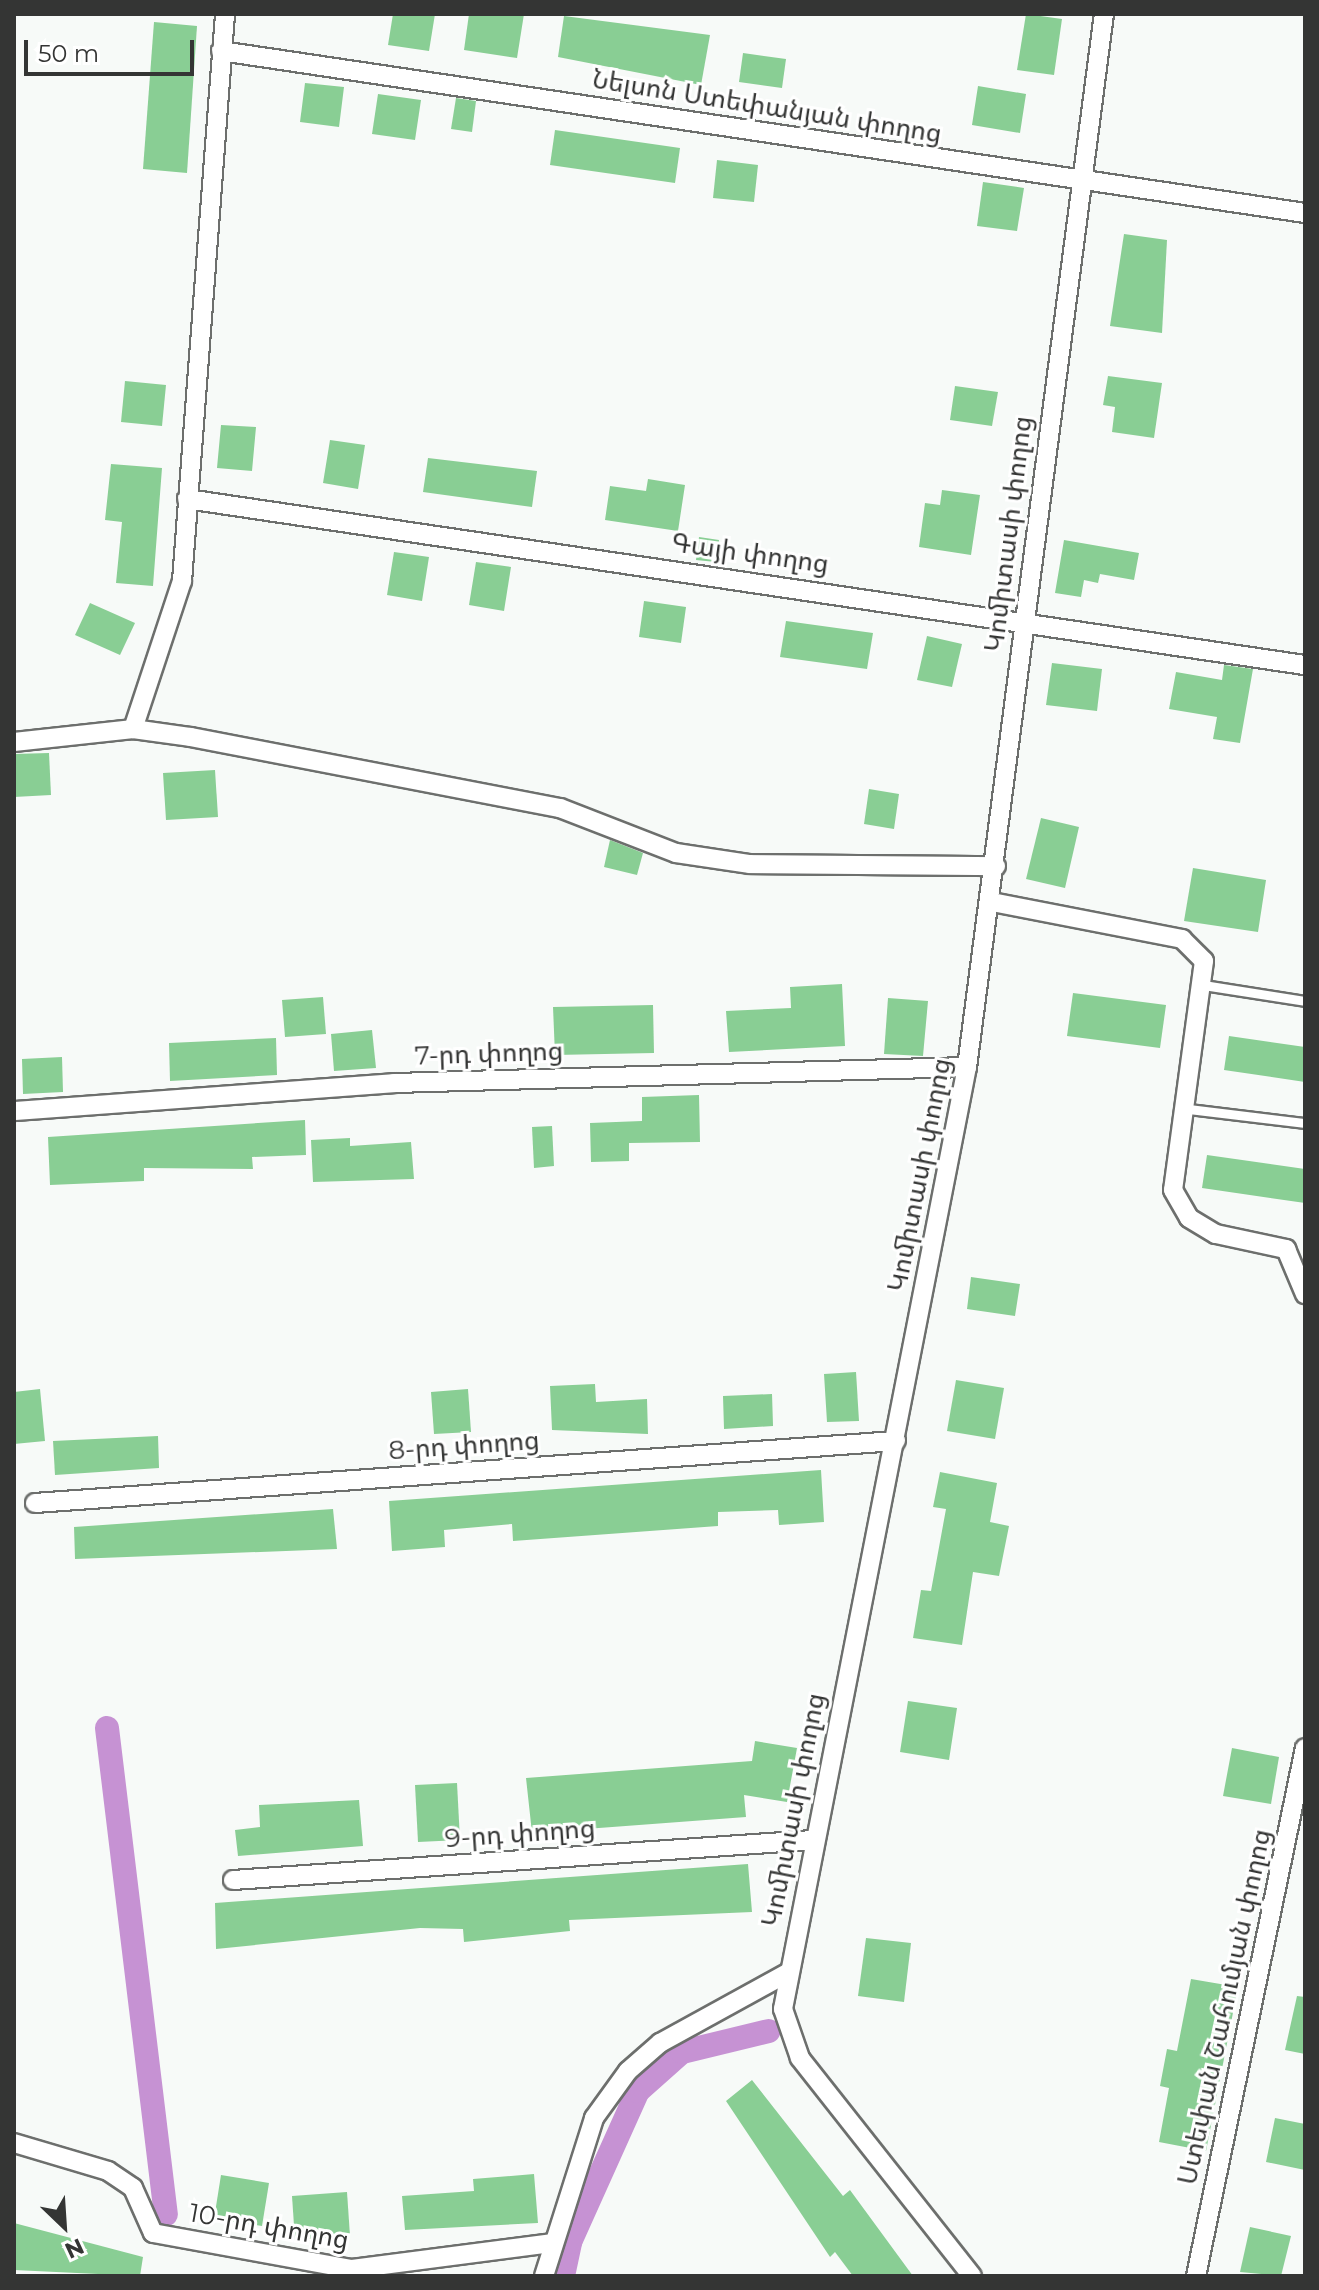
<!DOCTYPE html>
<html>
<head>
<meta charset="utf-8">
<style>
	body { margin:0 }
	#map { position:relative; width:1319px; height:2290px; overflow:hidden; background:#f7faf8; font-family:Montserrat,"Noto Sans Armenian",sans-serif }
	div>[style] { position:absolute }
	.canal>* { height:24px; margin:-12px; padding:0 12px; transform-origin:12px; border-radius:12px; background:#c692d3 }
	.building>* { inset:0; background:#89ce94 }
	.roads { filter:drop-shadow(2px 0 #6d6f6d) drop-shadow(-2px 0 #6d6f6d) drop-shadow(0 2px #6d6f6d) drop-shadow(0 -2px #6d6f6d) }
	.lane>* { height:9px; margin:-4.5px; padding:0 4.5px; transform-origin:4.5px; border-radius:4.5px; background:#fff }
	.street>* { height:18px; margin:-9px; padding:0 9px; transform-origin:9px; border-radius:9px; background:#fff }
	span { translate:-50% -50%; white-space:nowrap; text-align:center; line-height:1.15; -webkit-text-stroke:6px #fff; paint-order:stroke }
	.street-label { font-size:26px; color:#343534 }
	.frame { position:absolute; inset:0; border:16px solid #343534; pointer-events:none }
	.north { position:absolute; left:24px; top:2186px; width:80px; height:80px; -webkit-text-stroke:6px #fff; paint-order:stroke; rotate:155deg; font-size:22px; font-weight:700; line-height:32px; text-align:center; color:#343534 }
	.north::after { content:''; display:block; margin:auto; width:28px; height:36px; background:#343534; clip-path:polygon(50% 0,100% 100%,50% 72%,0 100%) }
	.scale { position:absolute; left:24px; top:40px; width:170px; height:36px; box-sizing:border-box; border:4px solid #343534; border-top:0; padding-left:10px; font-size:24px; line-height:28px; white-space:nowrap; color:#343534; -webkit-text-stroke:6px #fff; paint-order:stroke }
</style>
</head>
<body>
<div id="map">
	<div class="canal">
		<div style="left:107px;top:1728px;width:490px;rotate:83.1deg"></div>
		<div style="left:563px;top:2276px;width:35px;rotate:-78deg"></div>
		<div style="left:570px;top:2242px;width:166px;rotate:-65.8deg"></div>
		<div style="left:638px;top:2091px;width:59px;rotate:-41.6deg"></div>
		<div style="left:682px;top:2052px;width:89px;rotate:-13.6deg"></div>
	</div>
	<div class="building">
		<div style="clip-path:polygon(393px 14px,435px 14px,429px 51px,388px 45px)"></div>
		<div style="clip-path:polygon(469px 14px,524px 14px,517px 58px,464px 50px)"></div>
		<div style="clip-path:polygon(1026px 14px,1062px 19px,1054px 75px,1017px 70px)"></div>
		<div style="clip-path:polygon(564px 16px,710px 35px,701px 85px,558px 57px)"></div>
		<div style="clip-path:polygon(154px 22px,197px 26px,187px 173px,143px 169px)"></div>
		<div style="clip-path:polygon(743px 53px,786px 59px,782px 88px,739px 82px)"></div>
		<div style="clip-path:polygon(305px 83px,344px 87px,339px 127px,300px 122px)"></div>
		<div style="clip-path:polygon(978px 86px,1026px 94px,1020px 133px,972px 125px)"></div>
		<div style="clip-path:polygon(378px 94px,421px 100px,415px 140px,372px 134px)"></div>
		<div style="clip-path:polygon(456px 98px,476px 101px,472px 132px,451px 129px)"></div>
		<div style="clip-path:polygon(555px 130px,680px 148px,675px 183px,550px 165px)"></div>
		<div style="clip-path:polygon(717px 160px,758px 165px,754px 202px,713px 198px)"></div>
		<div style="clip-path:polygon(983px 182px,1024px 188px,1017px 231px,977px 226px)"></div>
		<div style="clip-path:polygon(1124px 234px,1167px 240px,1162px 333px,1110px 326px)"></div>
		<div style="clip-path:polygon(1108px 376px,1162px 383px,1154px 438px,1112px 432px,1115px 407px,1103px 405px)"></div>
		<div style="clip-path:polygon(125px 381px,166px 385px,162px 426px,121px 422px)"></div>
		<div style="clip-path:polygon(955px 386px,998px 392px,992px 426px,950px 420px)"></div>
		<div style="clip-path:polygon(221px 425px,256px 427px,252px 471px,217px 468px)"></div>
		<div style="clip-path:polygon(330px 440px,365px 445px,358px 489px,323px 483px)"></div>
		<div style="clip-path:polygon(428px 458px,537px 471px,532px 507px,423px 492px)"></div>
		<div style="clip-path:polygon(111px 464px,162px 468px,153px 586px,116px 583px,122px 522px,105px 520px)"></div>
		<div style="clip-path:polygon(648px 479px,685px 485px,678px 531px,605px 520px,610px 486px,646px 491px)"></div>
		<div style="clip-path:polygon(942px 490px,980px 495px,971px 555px,919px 547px,925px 503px,940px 505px)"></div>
		<div style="clip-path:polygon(699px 537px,719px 540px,716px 562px,696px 560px)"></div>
		<div style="clip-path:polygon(1064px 540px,1139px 553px,1134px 580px,1100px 574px,1098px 583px,1084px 580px,1081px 597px,1055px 593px)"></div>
		<div style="clip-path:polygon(394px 552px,429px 557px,422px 601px,387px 595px)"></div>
		<div style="clip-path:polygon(476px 562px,511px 567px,504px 611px,469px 605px)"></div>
		<div style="clip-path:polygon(644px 601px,686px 607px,681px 643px,639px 637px)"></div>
		<div style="clip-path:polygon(90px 603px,135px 623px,120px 655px,75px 635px)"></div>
		<div style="clip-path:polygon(786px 621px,873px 633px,867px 669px,780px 657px)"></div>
		<div style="clip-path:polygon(927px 636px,962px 644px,952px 687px,917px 680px)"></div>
		<div style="clip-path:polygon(1052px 663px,1102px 669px,1097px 711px,1046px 705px)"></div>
		<div style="clip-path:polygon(1224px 665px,1253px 669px,1240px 743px,1213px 739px,1217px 717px,1169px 709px,1176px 672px,1222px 680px)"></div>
		<div style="clip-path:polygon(49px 753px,51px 795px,14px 797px,14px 754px)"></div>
		<div style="clip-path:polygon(215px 770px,218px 817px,166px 820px,163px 773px)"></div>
		<div style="clip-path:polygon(869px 789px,899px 794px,894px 829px,864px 824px)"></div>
		<div style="clip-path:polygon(1041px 818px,1079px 827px,1065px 888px,1026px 879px)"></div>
		<div style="clip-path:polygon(610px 840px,643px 853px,637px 875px,604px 867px)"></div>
		<div style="clip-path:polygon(1193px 868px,1266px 880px,1258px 932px,1184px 921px)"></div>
		<div style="clip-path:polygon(842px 984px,845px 1046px,729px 1052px,726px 1011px,791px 1008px,790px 987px)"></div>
		<div style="clip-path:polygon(1073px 993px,1166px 1005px,1160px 1048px,1067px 1036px)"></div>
		<div style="clip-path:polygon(323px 997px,326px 1034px,285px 1037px,282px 1000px)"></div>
		<div style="clip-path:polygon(888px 998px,928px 1001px,923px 1056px,884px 1054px)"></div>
		<div style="clip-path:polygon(653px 1005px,654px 1053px,555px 1055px,553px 1007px)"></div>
		<div style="clip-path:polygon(372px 1030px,376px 1068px,334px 1071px,331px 1034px)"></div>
		<div style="clip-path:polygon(1229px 1036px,1305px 1047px,1305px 1082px,1224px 1070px)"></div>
		<div style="clip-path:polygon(276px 1038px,277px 1075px,170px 1081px,169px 1043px)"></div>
		<div style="clip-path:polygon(62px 1057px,63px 1092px,23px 1094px,22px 1059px)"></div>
		<div style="clip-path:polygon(699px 1095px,700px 1142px,629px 1143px,629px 1161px,591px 1162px,590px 1123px,642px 1121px,642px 1097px)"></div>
		<div style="clip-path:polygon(305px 1120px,306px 1155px,252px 1157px,253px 1169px,144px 1168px,144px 1181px,50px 1185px,48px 1137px)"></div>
		<div style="clip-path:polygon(552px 1126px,554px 1166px,534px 1168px,532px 1127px)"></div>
		<div style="clip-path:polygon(350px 1138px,350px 1146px,411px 1142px,414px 1179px,313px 1182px,311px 1140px)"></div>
		<div style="clip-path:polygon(1207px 1155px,1305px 1169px,1305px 1203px,1202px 1188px)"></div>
		<div style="clip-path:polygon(971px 1277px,1020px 1284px,1015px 1316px,967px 1309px)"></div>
		<div style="clip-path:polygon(856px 1372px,859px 1421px,827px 1422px,824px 1374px)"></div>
		<div style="clip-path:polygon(956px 1380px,1004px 1388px,995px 1439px,947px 1431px)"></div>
		<div style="clip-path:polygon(595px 1384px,596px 1402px,647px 1399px,648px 1434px,552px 1430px,550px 1386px)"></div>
		<div style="clip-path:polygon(40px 1389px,45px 1441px,14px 1444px,14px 1392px)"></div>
		<div style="clip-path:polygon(468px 1389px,471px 1432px,434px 1434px,431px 1392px)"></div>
		<div style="clip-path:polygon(772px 1394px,773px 1426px,724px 1429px,723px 1396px)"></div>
		<div style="clip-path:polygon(158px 1436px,159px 1468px,55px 1475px,53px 1441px)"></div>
		<div style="clip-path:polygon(821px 1470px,824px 1522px,779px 1525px,778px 1510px,718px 1512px,718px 1526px,513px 1541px,512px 1524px,444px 1530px,445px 1547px,392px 1551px,389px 1501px)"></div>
		<div style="clip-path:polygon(940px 1472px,997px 1483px,990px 1522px,1009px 1526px,999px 1576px,973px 1572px,962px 1645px,913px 1638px,921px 1590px,931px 1591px,946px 1509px,933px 1507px)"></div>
		<div style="clip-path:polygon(333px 1509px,337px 1549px,75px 1559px,74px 1527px)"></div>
		<div style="clip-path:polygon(908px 1701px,957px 1708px,949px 1760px,900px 1752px)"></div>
		<div style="clip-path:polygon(755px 1741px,797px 1748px,787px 1802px,744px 1795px,746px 1817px,532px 1833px,526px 1778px,752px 1761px)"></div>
		<div style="clip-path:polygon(1232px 1748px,1279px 1757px,1271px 1804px,1223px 1796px)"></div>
		<div style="clip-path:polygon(457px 1783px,460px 1840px,418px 1842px,415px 1785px)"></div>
		<div style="clip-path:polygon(359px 1800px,363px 1846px,238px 1856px,235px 1830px,260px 1827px,259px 1805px)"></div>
		<div style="clip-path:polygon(748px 1864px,752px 1912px,569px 1920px,570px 1931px,464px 1942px,463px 1929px,420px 1928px,216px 1949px,215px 1903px)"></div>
		<div style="clip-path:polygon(866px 1938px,911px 1943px,904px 2002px,858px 1996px)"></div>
		<div style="clip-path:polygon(1191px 1979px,1238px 1987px,1206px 2151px,1159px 2142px,1169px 2088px,1160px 2086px,1167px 2049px,1177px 2051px)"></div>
		<div style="clip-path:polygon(1297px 1996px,1305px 1997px,1305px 2054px,1285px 2050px)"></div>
		<div style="clip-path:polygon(752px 2080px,843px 2196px,850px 2190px,913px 2276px,853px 2276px,835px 2252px,830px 2257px,726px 2101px)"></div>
		<div style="clip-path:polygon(1275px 2118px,1305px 2124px,1305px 2170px,1266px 2162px)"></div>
		<div style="clip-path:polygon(534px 2174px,538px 2223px,405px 2230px,402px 2196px,474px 2191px,473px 2179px)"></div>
		<div style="clip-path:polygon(221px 2175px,269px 2183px,262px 2226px,214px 2219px)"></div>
		<div style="clip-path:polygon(347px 2192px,350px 2236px,295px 2240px,292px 2196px)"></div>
		<div style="clip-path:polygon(14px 2223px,143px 2257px,140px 2276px,14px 2270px)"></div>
		<div style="clip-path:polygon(1250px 2227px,1291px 2236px,1281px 2276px,1240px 2272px)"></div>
	</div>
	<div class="roads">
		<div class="lane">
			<div style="left:1203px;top:985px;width:103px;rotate:8.9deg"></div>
			<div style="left:1189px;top:1109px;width:117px;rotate:6.9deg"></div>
		</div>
		<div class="street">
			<div style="left:221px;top:51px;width:1096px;rotate:8.5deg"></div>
			<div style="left:187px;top:499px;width:1130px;rotate:8.45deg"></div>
			<div style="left:133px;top:729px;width:156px;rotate:-71.7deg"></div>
			<div style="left:182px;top:581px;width:569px;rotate:-85.66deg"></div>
			<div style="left:14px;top:742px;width:120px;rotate:-6.2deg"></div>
			<div style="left:133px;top:729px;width:59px;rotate:7.9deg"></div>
			<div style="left:191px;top:737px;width:376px;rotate:10.9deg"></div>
			<div style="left:560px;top:808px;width:124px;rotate:21.2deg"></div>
			<div style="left:676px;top:853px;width:75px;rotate:8.5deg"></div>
			<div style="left:750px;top:864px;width:246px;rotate:0.5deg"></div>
			<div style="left:992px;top:902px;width:194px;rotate:11deg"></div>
			<div style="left:1182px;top:939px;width:31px;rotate:45deg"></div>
			<div style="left:1204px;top:961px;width:231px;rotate:97.7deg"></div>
			<div style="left:1173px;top:1190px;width:32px;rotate:60deg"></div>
			<div style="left:1189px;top:1218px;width:31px;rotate:31deg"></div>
			<div style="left:1216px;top:1234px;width:72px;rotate:12.1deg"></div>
			<div style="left:1286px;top:1249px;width:49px;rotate:67.1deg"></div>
			<div style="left:14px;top:1111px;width:381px;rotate:-4.2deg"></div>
			<div style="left:394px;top:1083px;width:573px;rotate:-1.6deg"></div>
			<div style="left:35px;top:1503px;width:863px;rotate:-4.12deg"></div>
			<div style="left:233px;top:1880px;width:580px;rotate:-3.95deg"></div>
			<div style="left:14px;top:2143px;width:98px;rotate:16.6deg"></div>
			<div style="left:108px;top:2171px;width:30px;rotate:34deg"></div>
			<div style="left:133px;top:2188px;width:49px;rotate:66deg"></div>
			<div style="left:153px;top:2233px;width:202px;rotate:10.3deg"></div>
			<div style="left:352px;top:2269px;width:201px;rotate:-7.4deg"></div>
			<div style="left:544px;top:2276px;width:166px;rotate:-72.4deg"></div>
			<div style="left:594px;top:2118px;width:58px;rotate:-54.1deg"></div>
			<div style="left:628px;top:2071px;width:43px;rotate:-41.2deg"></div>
			<div style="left:660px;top:2043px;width:147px;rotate:-28.8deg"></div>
			<div style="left:972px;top:2276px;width:278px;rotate:-128.3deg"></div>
			<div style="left:800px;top:2058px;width:52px;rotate:-109.1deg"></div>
			<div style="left:783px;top:2009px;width:960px;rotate:-78.95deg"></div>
			<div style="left:967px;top:1067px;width:1062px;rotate:-82.59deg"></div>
			<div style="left:1196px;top:2276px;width:539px;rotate:-78.34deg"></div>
		</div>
	</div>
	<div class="street-label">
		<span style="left:767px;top:107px;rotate:9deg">Նելսոն Ստեփանյան փողոց</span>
		<span style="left:1009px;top:534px;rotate:-83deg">Կոմիտասի փողոց</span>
		<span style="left:750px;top:554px;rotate:8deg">Գայի փողոց</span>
		<span style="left:489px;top:1054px;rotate:-2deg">7-րդ փողոց</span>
		<span style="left:920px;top:1175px;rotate:-79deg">Կոմիտասի փողոց</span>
		<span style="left:464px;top:1446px;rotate:-4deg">8-րդ փողոց</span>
		<span style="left:794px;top:1810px;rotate:-79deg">Կոմիտասի փողոց</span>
		<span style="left:520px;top:1834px;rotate:-4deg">9-րդ փողոց</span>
		<span style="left:1225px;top:2007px;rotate:-78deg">Ստեփան Շահումյան փողոց</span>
		<span style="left:269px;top:2227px;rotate:10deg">10-րդ փողոց</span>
	</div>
	<div class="frame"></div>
	<div class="north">N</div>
	<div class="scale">50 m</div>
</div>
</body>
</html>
